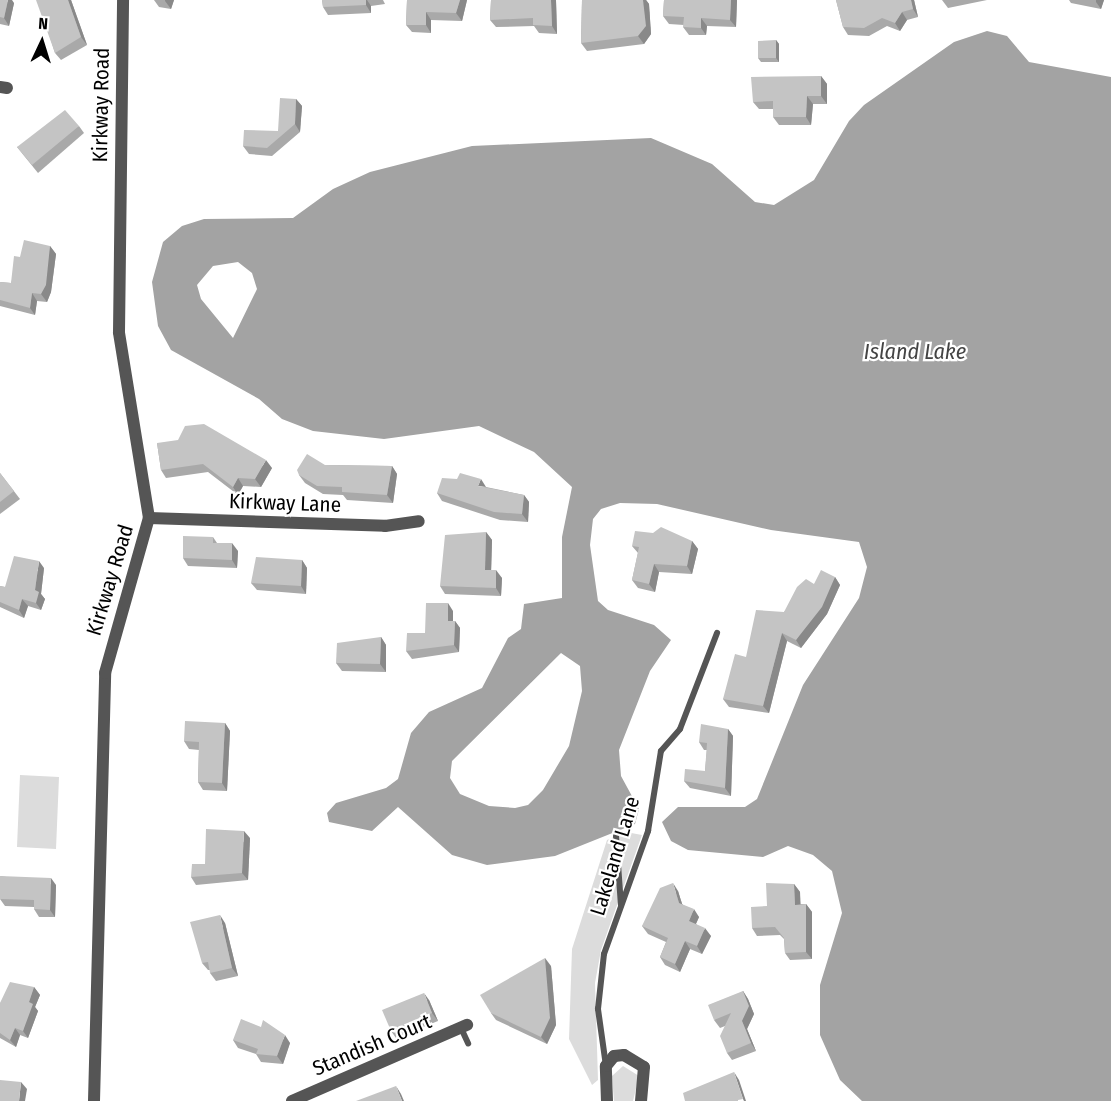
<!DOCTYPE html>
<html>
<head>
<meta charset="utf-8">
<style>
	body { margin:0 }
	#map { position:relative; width:1111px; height:1101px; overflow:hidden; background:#fff; font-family:"Fira Sans Condensed",sans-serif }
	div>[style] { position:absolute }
	.green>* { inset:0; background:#dcdcdc }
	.water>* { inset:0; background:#a3a3a3 }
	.service>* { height:6px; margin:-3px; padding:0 3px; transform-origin:3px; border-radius:3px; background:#555 }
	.minor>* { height:12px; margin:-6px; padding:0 6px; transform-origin:6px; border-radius:6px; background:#555 }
	.wall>* { inset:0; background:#a9a9a9 }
	.shaded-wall>* { inset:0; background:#898989 }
	.building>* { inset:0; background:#c4c4c4 }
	span { translate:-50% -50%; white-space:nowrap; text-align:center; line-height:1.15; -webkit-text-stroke:4.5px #fff; paint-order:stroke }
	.street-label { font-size:21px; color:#000 }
	.water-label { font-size:22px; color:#444; font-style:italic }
	.north { position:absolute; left:12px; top:12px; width:60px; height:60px; -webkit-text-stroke:4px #fff; paint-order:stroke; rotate:4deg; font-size:16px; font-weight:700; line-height:24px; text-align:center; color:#000 }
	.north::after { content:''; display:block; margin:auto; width:21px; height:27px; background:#000; clip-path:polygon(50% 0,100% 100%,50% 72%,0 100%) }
</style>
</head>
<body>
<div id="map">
	<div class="green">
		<div style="clip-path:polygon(20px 775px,59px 777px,56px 849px,17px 847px)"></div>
		<div style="clip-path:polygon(626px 832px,642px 835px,601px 950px,595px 983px,598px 1080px,592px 1085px,569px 1039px,572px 949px,607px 840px)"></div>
		<div style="clip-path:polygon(623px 1066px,639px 1076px,633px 1101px,614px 1101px,612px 1076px)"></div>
	</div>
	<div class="water">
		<div style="clip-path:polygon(evenodd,987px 31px,1007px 36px,1029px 62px,1111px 77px,1111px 1101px,862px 1101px,840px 1080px,820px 1035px,820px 985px,842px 913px,832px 871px,813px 855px,788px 846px,763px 857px,688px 850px,671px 841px,662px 822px,678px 807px,745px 807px,757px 799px,803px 685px,859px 598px,867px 567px,859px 542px,771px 530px,657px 504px,620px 503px,601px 509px,593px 519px,590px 545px,598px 601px,608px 610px,654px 625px,671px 640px,650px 671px,619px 750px,621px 776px,639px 809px,635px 824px,555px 856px,487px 865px,452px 855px,398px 807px,372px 831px,329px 822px,327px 813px,336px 803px,386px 788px,398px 779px,411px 733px,429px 712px,482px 688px,508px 638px,521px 629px,524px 604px,562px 598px,562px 537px,572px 487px,534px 452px,479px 426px,384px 439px,313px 431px,282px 419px,259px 399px,171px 350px,158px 326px,152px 282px,163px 242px,182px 226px,204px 219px,293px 218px,333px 189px,370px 172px,472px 146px,651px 138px,712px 164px,755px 202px,774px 205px,814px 180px,849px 121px,864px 105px,954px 42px,987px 31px,238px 262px,252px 273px,257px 289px,233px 338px,201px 299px,197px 285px,213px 266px,238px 262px,987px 31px,561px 653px,580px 666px,582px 691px,569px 746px,543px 790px,528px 805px,515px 808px,489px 806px,460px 794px,450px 778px,452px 761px,561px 653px)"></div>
	</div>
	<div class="service">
		<div style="left:616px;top:836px;width:69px;rotate:85.9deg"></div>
		<div style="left:461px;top:1028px;width:17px;rotate:65deg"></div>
		<div style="left:606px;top:1066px;width:58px;rotate:-98deg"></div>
		<div style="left:598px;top:1009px;width:55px;rotate:-83.8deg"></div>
		<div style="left:604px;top:954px;width:131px;rotate:-70.3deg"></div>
		<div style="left:648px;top:831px;width:81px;rotate:-80.8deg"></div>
		<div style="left:661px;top:751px;width:29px;rotate:-49deg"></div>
		<div style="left:680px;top:729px;width:103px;rotate:-68.9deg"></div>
	</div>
	<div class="minor">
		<div style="left:0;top:87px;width:7px;rotate:8deg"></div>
		<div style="left:149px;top:518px;width:236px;rotate:1.9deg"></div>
		<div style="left:385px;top:526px;width:34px;rotate:-8deg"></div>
		<div style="left:94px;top:1101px;width:428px;rotate:-88.5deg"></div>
		<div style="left:105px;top:673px;width:161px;rotate:-74.2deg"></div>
		<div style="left:149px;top:518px;width:188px;rotate:-99.2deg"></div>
		<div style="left:119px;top:332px;width:332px;rotate:-89.3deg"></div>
		<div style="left:292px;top:1101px;width:191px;rotate:-23.5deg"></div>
		<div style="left:607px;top:1101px;width:35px;rotate:-92deg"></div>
		<div style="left:606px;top:1066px;width:13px;rotate:-51deg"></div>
		<div style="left:614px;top:1056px;width:10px;rotate:-6deg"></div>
		<div style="left:624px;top:1055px;width:23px;rotate:31deg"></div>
		<div style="left:644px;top:1067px;width:34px;rotate:95deg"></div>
	</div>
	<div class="wall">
		<div style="clip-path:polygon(0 0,14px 3px,9px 26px,0 24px)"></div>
		<div style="clip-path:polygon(38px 0,71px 0,87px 45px,61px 60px,55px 53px)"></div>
		<div style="clip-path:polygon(154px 0,174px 0,171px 9px,159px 7px)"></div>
		<div style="clip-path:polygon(322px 0,383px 0,385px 4px,371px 6px,371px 13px,328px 15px,323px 7px)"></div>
		<div style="clip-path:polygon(407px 0,467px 0,462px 21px,431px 20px,431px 33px,412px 32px,406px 25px)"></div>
		<div style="clip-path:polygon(491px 0,556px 0,557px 34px,539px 33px,534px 26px,496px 27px,490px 20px)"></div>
		<div style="clip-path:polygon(582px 0,646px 0,649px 4px,651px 34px,644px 44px,587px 51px,581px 43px)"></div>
		<div style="clip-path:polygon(664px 0,737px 0,736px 27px,707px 26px,706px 35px,689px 35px,683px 27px,684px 25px,669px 24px,663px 16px)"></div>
		<div style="clip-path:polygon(836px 0,914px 0,918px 17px,907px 20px,900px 31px,887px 26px,869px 36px,848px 35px,843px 27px)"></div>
		<div style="clip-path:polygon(942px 0,987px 0,948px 8px)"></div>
		<div style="clip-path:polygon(1069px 0,1104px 0,1101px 9px,1071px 3px)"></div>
		<div style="clip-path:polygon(776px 40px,779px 44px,779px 62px,761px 62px,758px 58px)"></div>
		<div style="clip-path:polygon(821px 76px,827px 84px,827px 104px,813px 104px,811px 125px,779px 125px,773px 117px,773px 109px,759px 109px,753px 102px)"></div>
		<div style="clip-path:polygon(296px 99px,302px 106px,300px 132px,272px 156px,249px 154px,243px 146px,278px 131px)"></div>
		<div style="clip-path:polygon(79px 126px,84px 133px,38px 173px,17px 147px)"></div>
		<div style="clip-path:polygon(50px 246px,56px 254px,51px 292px,47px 302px,37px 301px,35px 315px,0 306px,0 282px,11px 283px,20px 257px)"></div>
		<div style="clip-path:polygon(157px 443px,272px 468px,261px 487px,243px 486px,238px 495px,208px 472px,166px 478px,161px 470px)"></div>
		<div style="clip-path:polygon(325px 465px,392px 466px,397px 474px,393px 503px,347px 500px,343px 495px,323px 494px,305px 483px,299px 475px)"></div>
		<div style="clip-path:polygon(0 473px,20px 499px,0 514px)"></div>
		<div style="clip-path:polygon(486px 487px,524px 495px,529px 502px,528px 522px,500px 520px,442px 501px,437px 493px)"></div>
		<div style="clip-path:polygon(486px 532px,492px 540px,491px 570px,502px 578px,501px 596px,445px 594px,440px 586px)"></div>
		<div style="clip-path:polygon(213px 537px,217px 543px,238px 551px,237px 568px,188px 566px,183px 558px)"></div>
		<div style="clip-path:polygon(692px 541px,698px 549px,692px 574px,659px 572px,655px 592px,638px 588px,632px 580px,638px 553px,632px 546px)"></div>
		<div style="clip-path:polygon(302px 560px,307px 568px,306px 594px,257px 590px,251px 583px)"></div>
		<div style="clip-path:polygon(44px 568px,41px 594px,45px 599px,41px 610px,28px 606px,24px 618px,0 607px,0 586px,5px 587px)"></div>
		<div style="clip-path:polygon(835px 577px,840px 585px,827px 614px,801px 648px,787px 641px,769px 713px,729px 707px,723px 699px,784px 612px,814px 584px)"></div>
		<div style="clip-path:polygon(453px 611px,453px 621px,455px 621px,460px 628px,459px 652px,412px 659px,406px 651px,425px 633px)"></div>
		<div style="clip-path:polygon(381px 637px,386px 645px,386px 672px,342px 671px,336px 663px)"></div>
		<div style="clip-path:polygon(225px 723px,230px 731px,227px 791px,203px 790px,198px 782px,199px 750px,189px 749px,184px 741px)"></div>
		<div style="clip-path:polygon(728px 729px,733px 736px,731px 796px,690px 788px,684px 781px,705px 771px,707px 750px,704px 750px,699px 742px)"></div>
		<div style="clip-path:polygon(250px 838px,248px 880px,196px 885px,191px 877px,205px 864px)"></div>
		<div style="clip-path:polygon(0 876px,56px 885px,55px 917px,39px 917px,34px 909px,34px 907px,5px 906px,0 899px)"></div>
		<div style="clip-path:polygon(794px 884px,800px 892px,800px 904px,806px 904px,812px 912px,812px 959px,790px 960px,785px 953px,784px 939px,780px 935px,757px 936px,752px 928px,767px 906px)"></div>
		<div style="clip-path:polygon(678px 891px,682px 904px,699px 917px,696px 924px,711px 936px,702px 954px,690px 949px,680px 972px,665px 965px,660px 957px,666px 942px,648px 934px,642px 926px)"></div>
		<div style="clip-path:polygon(225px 923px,238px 976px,216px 981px,210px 973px,210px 970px,208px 970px,202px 963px)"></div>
		<div style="clip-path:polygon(551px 966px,556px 1025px,547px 1044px,496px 1020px,491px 1013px)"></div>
		<div style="clip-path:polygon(34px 987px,40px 995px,35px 1007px,38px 1011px,28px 1038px,20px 1035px,16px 1047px,0 1038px,0 1003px)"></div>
		<div style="clip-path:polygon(743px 991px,748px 999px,754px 1014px,747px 1029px,756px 1051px,732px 1060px,727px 1053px,725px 1026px,720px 1028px,714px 1020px)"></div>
		<div style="clip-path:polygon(429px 1000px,438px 1021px,396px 1038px,391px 1031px)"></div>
		<div style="clip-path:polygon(261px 1027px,290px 1043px,283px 1064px,261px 1062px,256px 1054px,238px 1048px,233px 1040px)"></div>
	</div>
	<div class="shaded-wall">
		<div style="clip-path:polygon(8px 0,12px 0,14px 3px,9px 26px,4px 18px)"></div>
		<div style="clip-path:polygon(68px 0,71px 0,87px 45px,81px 37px)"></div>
		<div style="clip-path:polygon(165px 0,174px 0,171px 9px,165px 1px)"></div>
		<div style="clip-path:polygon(366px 0,367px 0,371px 6px,371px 13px,366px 5px)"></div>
		<div style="clip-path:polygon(460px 0,467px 0,462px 21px,456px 13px)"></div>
		<div style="clip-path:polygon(551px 0,556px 0,557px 34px,552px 26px)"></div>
		<div style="clip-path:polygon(643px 0,646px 0,649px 4px,651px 34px,644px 44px,638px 36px)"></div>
		<div style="clip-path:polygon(731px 0,737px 0,736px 27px,730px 20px)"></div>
		<div style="clip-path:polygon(911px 0,914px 0,918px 17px,913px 9px)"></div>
		<div style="clip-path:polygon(1096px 0,1104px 0,1101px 9px,1096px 2px)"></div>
		<div style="clip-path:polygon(426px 12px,431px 20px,431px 33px,426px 25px)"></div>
		<div style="clip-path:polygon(902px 12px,907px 20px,900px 31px,895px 23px)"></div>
		<div style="clip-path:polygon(701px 18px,707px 26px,706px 35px,701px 28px)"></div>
		<div style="clip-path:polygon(776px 40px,779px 44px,779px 62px,776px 58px)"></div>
		<div style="clip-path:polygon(821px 76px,827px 84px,827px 104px,821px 96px)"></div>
		<div style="clip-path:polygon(807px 96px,813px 104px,811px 125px,806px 117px)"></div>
		<div style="clip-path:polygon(296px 99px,302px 106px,300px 132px,295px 124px)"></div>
		<div style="clip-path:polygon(50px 246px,56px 254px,51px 292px,47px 302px,41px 294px)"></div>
		<div style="clip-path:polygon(32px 293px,37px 301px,35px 315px,30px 308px)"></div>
		<div style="clip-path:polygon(266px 460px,272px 468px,261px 487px,255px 479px)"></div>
		<div style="clip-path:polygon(392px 466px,397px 474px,393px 503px,387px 495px)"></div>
		<div style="clip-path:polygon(238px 478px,243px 486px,238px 495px,233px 487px)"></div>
		<div style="clip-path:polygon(481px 479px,486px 487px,478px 486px)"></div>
		<div style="clip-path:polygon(524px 495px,529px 502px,528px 522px,522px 514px)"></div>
		<div style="clip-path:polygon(486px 532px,492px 540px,491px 577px,485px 570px)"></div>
		<div style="clip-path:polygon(692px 541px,698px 549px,692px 574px,687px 566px)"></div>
		<div style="clip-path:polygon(232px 543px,238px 551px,237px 568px,232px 560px)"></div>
		<div style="clip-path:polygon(302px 560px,307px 568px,306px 594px,301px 586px)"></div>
		<div style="clip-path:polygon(39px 561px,44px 568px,41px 594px,45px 599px,41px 610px,36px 603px,35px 590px)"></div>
		<div style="clip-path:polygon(654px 564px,659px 572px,655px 592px,649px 584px)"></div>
		<div style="clip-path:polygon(496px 570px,502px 578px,501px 596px,496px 588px)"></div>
		<div style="clip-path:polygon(835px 577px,840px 585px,827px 614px,801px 648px,796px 640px)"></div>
		<div style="clip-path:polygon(22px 599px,28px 606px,24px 618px,19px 610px)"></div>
		<div style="clip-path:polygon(448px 603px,453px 611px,453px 628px,448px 621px)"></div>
		<div style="clip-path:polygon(455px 621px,460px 628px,459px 652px,454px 645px)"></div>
		<div style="clip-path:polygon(782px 633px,787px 641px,769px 713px,763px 706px)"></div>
		<div style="clip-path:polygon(381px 637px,386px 645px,386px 672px,380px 664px)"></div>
		<div style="clip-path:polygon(225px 723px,230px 731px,227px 791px,222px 783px)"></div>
		<div style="clip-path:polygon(728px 729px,733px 736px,731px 796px,725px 788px)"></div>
		<div style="clip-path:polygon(244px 831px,250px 838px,248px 880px,242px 873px)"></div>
		<div style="clip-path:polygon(51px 878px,56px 885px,55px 917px,50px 910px)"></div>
		<div style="clip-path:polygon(673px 883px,678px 891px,684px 910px,679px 903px)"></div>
		<div style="clip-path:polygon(794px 884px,800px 892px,801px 912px,795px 905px)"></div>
		<div style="clip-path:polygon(806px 904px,812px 912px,812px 959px,806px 952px)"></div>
		<div style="clip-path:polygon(694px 909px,699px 917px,694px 928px,689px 921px)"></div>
		<div style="clip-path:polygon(220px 915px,225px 923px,238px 976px,232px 968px)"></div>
		<div style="clip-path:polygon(705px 928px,711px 936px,702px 954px,697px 946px)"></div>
		<div style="clip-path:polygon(685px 941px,690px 949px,680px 972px,675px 964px)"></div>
		<div style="clip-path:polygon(545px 958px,551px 966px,556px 1025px,547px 1044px,541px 1037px)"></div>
		<div style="clip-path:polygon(34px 987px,40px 995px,35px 1007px,38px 1011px,28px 1038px,23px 1031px,29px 1002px)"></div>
		<div style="clip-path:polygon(743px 991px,748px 999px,754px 1014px,747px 1029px,756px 1051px,751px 1043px,742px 1021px)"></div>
		<div style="clip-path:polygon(424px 993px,429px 1000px,438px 1021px,432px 1013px)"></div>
		<div style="clip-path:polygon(15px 1028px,20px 1035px,16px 1047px,10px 1040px)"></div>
		<div style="clip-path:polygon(285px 1035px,290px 1043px,283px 1064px,277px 1056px)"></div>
		<div style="clip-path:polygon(734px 1072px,739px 1080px,746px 1101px,744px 1101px,743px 1099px)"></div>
		<div style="clip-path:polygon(21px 1082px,27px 1089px,25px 1101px,19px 1101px)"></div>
		<div style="clip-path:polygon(396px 1086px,401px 1094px,404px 1101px,402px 1101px)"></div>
	</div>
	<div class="building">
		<div style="clip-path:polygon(0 0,8px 0,4px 18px,0 17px)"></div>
		<div style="clip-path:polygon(36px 0,68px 0,81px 37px,55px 53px)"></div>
		<div style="clip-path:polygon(322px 0,366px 0,366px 5px,323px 7px)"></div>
		<div style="clip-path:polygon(407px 0,460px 0,456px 13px,426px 12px,426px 25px,406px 25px)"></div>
		<div style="clip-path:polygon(491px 0,551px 0,552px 26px,533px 25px,533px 18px,490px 20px)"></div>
		<div style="clip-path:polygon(582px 0,643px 0,646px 26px,638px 36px,581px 43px)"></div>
		<div style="clip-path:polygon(664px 0,731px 0,730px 20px,701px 18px,701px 28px,683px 27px,684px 17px,663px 16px)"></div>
		<div style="clip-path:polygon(836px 0,911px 0,913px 9px,902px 12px,895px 23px,882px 18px,864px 28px,843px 27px)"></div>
		<div style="clip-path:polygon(776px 40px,776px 58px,758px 58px,758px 41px)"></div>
		<div style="clip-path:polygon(821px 76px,821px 96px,807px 96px,806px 117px,773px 117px,773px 101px,753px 102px,751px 77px)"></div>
		<div style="clip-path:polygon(280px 98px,296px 99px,295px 124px,267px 148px,243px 146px,244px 130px,278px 131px)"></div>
		<div style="clip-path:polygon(65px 110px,79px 126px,32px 165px,17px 147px)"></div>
		<div style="clip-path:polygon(24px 240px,50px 246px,46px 285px,41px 294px,32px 293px,30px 308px,0 300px,0 282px,11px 283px,14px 256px,20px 257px)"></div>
		<div style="clip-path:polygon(204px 424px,266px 460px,255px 479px,238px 478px,233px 487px,203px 464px,161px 470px,157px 443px,178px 440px,185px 426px)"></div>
		<div style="clip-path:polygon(307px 454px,325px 465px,392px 466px,387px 495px,342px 492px,342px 487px,317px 486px,299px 475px,297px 470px)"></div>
		<div style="clip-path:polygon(0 473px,14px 491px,0 502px)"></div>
		<div style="clip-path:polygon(460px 473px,481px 479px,478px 486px,524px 495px,522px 514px,494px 512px,437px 493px,442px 478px,457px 479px)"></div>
		<div style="clip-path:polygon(661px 527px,692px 541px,687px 566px,654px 564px,649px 584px,632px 580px,639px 547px,632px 546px,635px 531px,653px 533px)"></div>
		<div style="clip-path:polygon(486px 532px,485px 570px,496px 570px,496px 588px,440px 586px,445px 535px)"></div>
		<div style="clip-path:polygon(183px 536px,213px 537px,213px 543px,232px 543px,232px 560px,183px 558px)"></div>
		<div style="clip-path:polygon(14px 556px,39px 561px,35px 590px,39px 592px,36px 603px,22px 599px,19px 610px,0 602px,0 586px,5px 587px)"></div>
		<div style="clip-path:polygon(256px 557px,302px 560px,301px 586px,251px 583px)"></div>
		<div style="clip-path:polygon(821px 570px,835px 577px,822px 607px,796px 640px,782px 633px,763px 706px,723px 699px,735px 654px,746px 657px,756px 610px,784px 612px,797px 587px,806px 579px,814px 584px)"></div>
		<div style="clip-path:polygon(426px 603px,448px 603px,448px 621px,455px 621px,454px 645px,406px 651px,407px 633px,425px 633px)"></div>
		<div style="clip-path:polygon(381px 637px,380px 664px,336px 663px,337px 643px)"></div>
		<div style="clip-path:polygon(185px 721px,225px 723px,222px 783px,198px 782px,199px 742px,184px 741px)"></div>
		<div style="clip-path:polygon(701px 724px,728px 729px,725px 788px,684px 781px,685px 769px,705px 771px,707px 743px,699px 742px)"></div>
		<div style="clip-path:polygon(206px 829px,244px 831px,242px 873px,191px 877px,192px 864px,205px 864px)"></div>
		<div style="clip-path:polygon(0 876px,51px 878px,50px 910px,34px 909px,34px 900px,0 899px)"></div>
		<div style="clip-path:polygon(673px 883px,679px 903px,694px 909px,689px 921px,705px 928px,697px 946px,685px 941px,675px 964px,660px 957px,668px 938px,642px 926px,660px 888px)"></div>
		<div style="clip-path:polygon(766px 883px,794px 884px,795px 905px,806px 904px,806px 952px,785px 953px,784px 938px,775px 927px,752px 928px,751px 907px,767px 906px)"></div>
		<div style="clip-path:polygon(220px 915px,232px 968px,210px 973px,208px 962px,202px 963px,190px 922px)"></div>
		<div style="clip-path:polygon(545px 958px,550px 1018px,541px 1037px,491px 1013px,480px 995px)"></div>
		<div style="clip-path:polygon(10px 982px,34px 987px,29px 1002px,33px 1004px,23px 1031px,15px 1028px,10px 1040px,0 1033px,0 1003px)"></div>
		<div style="clip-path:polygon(743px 991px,749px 1006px,742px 1021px,751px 1043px,727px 1053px,720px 1036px,731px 1013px,714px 1020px,708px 1005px)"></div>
		<div style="clip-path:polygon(424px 993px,432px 1013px,391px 1031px,382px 1010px)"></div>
		<div style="clip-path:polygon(241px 1019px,261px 1027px,263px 1020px,285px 1035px,277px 1056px,256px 1054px,258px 1049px,233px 1040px)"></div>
		<div style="clip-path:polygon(734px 1072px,743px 1099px,738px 1100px,738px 1101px,685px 1101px,683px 1093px)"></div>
		<div style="clip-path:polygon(0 1080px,21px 1082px,19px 1101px,0 1101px)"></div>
		<div style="clip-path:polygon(396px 1086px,402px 1101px,356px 1101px)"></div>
	</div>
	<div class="street-label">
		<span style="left:101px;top:105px;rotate:-89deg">Kirkway Road</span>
		<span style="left:285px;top:503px;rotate:2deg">Kirkway Lane</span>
		<span style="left:110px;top:580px;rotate:-73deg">Kirkway Road</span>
		<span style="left:615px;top:856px;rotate:-73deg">Lakeland Lane</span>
		<span style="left:372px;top:1045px;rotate:-23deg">Standish Court</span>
	</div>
	<div class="water-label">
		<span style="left:915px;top:352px">Island Lake</span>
	</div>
	<div class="north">N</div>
</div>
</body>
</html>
